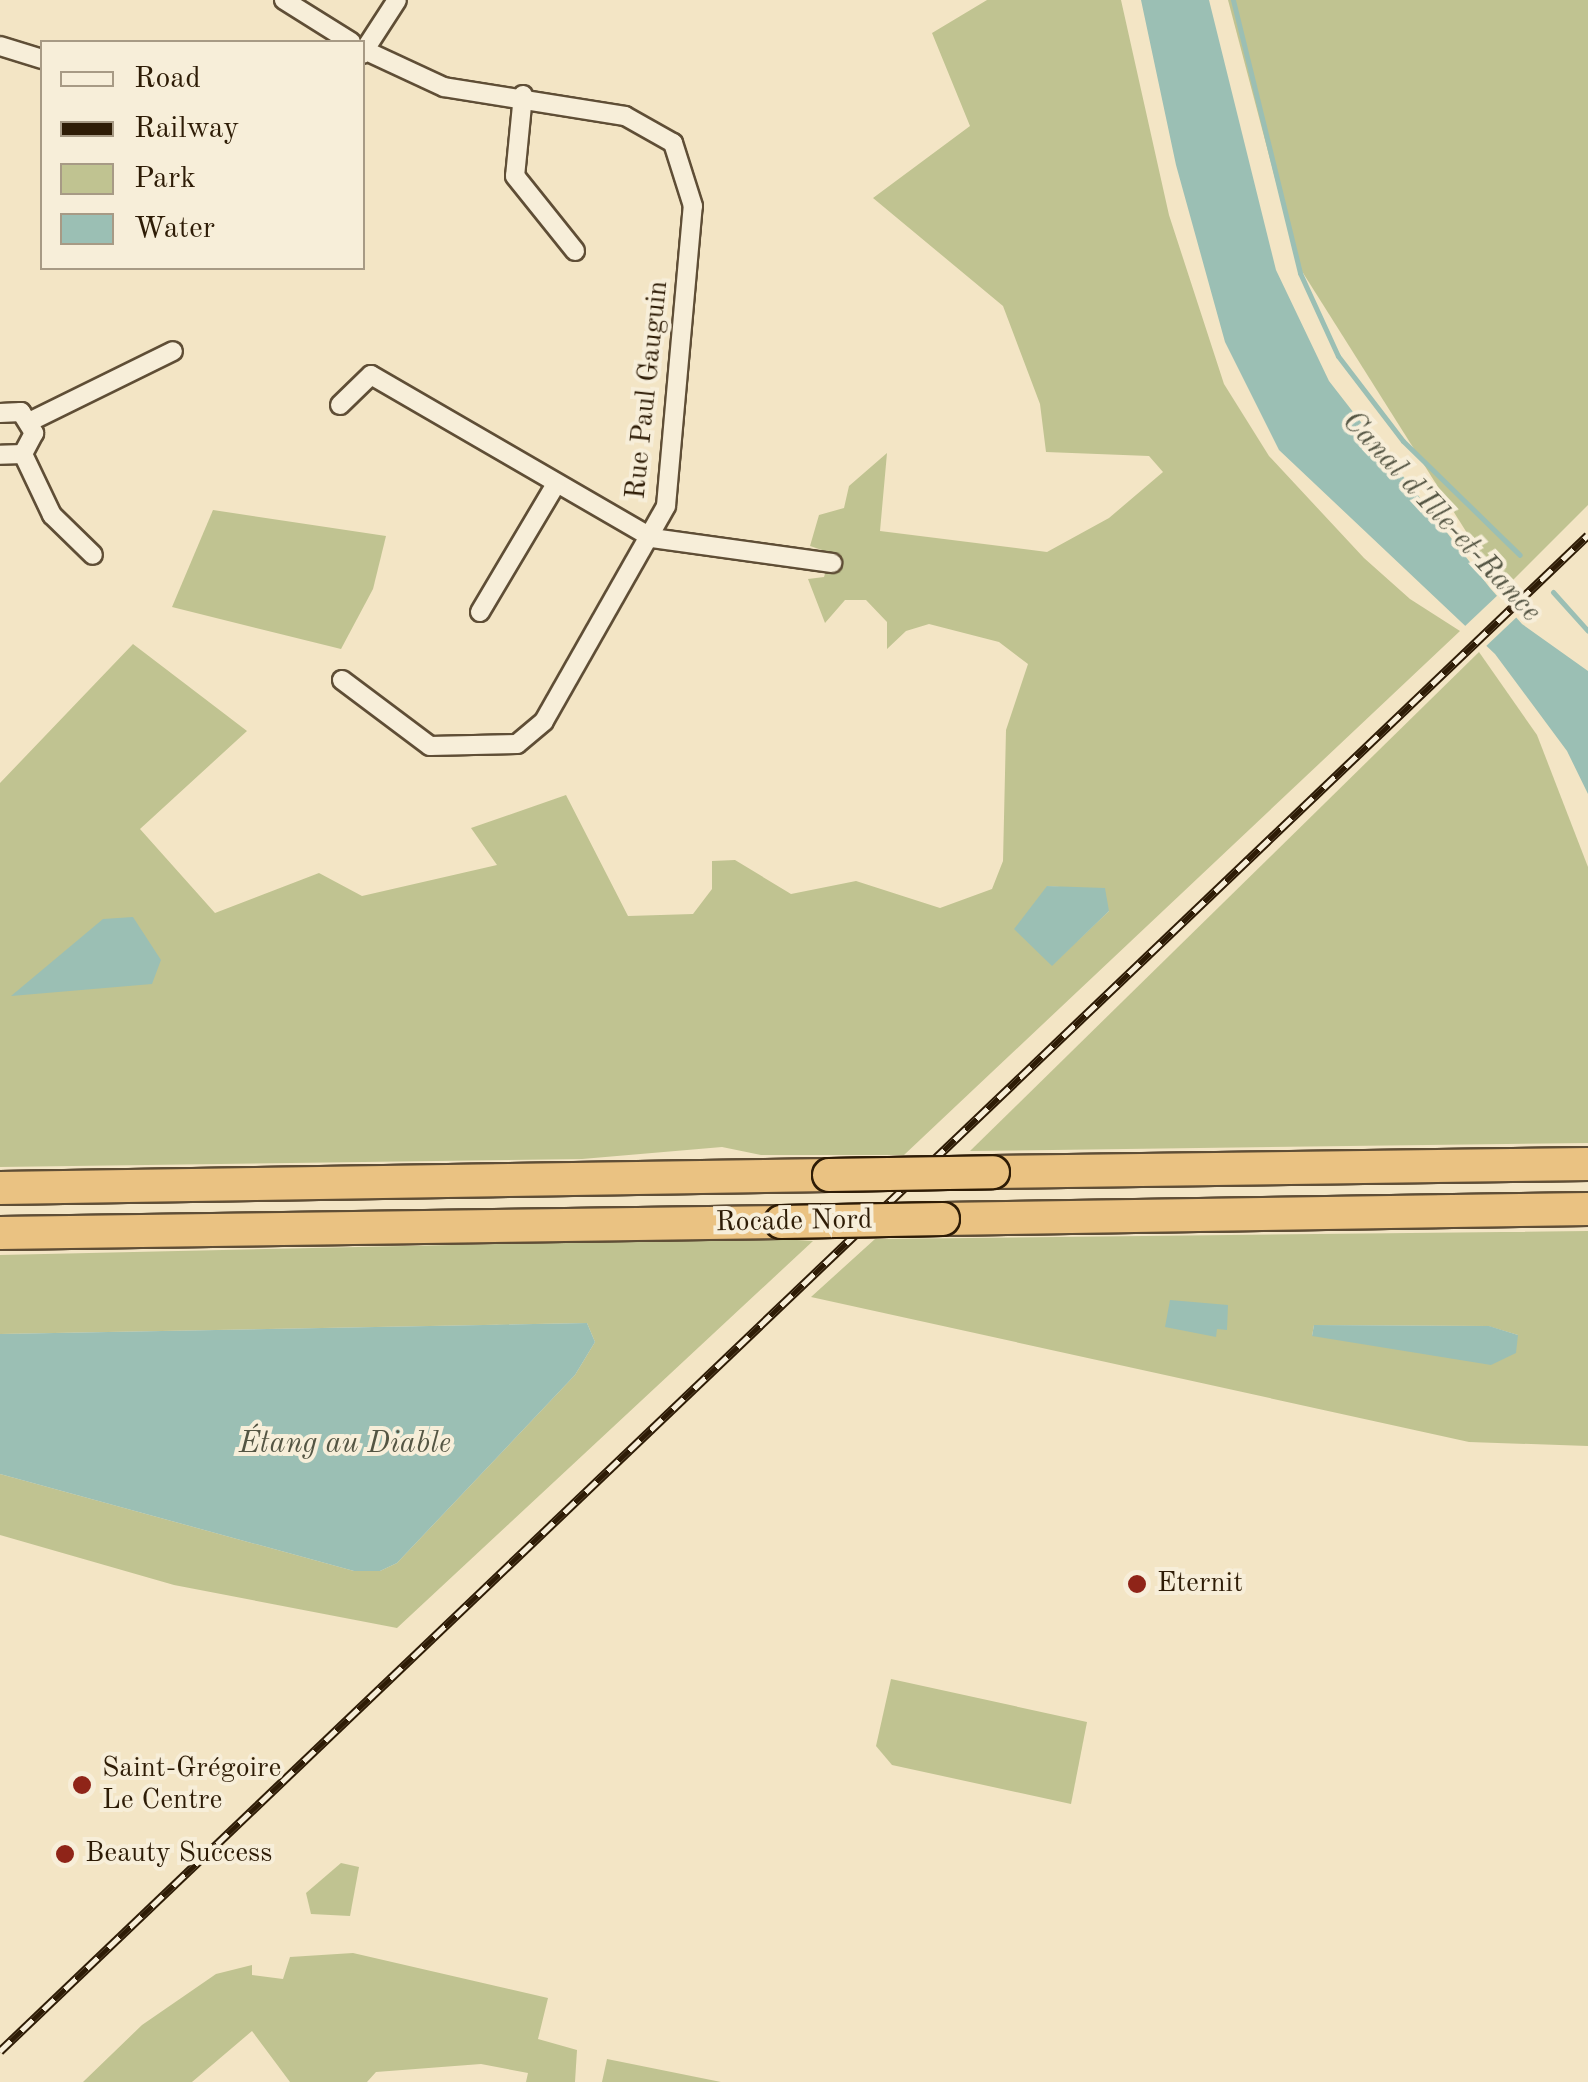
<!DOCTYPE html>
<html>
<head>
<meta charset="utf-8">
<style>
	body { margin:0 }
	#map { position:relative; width:1588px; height:2082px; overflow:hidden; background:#f3e5c5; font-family:"Old Standard TT",serif }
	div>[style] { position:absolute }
	.green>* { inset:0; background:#c0c391 }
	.water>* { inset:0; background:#9bbfb4 }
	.pier>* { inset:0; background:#f3e5c5 }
	.stream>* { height:5px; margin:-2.5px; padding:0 2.5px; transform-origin:2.5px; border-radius:2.5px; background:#9bbfb4 }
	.roads { filter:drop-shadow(2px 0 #5f4e36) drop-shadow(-2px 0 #5f4e36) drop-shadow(0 2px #5f4e36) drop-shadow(0 -2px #5f4e36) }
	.street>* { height:18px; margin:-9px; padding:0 9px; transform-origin:9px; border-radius:9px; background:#f7eed9 }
	.highway>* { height:32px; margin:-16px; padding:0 16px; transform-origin:16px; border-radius:16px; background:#eac282 }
	.rail>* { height:9px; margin-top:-4.5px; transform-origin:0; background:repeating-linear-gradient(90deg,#f7eed9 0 15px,#2e1c06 0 30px); box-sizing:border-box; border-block:2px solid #2e1c06 }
	.bridges { filter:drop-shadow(2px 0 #2e1c06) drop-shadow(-2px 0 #2e1c06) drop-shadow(0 2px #2e1c06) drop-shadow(0 -2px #2e1c06) }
	.highway-bridge>* { height:32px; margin:-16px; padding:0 16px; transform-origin:16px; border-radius:16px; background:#eac282 }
	.dots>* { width:28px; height:28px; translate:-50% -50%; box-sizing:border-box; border:5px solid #f7eed9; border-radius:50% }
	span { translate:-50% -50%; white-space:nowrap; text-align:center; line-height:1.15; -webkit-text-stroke:8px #f7eed9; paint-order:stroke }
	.street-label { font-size:28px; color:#2e1c06 }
	.poi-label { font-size:28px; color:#2e1c06 }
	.left { translate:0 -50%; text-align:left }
	.water-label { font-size:30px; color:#545543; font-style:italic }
	.legend { position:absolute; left:40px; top:40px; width:325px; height:230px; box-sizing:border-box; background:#f7eed9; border:2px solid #a79a85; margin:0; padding:12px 18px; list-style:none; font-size:30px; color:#2e1c06 }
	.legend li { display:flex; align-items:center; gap:20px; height:50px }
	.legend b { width:50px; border:2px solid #a79a85 }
</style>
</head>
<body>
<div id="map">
	<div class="green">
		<div style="clip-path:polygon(evenodd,987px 0,1121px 0,1169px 215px,1224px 384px,1269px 456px,1364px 558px,1410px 599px,1460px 631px,904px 1155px,761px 1155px,722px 1147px,582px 1159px,0 1167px,0 783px,133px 644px,247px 731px,140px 829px,215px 913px,319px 873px,362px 896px,497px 865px,471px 828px,566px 795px,628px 916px,693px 914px,712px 889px,712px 861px,735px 860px,791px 894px,856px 881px,940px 908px,992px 889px,1003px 861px,1006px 730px,1028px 664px,999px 642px,929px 624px,906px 631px,887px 649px,887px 622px,866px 600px,845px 600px,825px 623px,808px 579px,824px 577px,831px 553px,810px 546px,819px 515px,844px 508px,849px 486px,887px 453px,880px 531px,1047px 552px,1109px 518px,1163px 472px,1149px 456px,1046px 452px,1040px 404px,1003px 306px,873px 198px,970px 126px,932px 33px,987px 0,1047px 886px,1074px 888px,1109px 911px,1052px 965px,1047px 886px)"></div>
		<div style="clip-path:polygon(1228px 0,1588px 0,1588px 505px,1503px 590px,1298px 265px)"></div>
		<div style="clip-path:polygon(213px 510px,386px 536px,373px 589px,341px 649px,172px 607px)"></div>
		<div style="clip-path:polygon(1479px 652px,1537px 735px,1588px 867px,1588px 1143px,970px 1151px)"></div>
		<div style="clip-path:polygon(evenodd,1588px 1231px,1588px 1446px,1469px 1442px,811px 1297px,875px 1239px,1588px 1231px,1314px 1325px,1488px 1326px,1518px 1335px,1312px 1336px,1314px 1325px)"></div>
		<div style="clip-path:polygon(765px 1238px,813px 1241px,397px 1628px,174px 1585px,0 1535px,0 1474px,354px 1571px,380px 1571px,397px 1563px,575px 1375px,595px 1342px,587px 1323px,0 1334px,0 1255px)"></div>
		<div style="clip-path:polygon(891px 1679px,1087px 1722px,1071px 1804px,892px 1765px,876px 1746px)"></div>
		<div style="clip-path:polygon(341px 1863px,359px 1867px,350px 1916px,311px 1914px,306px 1893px)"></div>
		<div style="clip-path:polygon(353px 1953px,548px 1998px,538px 2039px,577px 2050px,575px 2082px,526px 2082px,528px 2073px,481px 2064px,376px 2072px,367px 2082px,290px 2082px,252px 2031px,192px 2082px,83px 2082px,142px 2025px,216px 1974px,252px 1965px,252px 1975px,283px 1979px,290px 1957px)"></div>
		<div style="clip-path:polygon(607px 2059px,721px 2082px,602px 2082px)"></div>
	</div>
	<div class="water">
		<div style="clip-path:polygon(1141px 0,1209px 0,1276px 270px,1329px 381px,1490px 588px,1522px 624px,1588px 671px,1588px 794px,1567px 751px,1495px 654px,1279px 450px,1225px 342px,1176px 165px)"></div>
		<div style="clip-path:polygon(1047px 886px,1105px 888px,1109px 911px,1052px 966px,1014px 929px)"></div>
		<div style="clip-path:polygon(133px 917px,161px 960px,152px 984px,11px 996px,103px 919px)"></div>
		<div style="clip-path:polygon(1170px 1300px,1228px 1305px,1227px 1330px,1217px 1329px,1216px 1337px,1165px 1327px)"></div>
		<div style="clip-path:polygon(587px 1323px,595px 1342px,575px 1375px,397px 1563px,380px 1571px,354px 1571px,0 1474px,0 1334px)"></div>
		<div style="clip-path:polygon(1314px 1325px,1489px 1326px,1518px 1335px,1516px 1353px,1491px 1365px,1312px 1336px)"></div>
	</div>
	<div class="pier">
		<div style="clip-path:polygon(1500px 593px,1520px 614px,1483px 649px,1463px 628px)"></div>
	</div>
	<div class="stream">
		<div style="left:1233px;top:0;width:281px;rotate:76.2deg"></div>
		<div style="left:1300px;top:273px;width:91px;rotate:65.4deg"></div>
		<div style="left:1338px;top:356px;width:107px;rotate:52.6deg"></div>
		<div style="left:1403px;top:441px;width:163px;rotate:44.3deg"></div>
		<div style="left:1553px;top:592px;width:52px;rotate:48.1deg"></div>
	</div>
	<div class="roads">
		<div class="street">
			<div style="left:284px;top:0;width:79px;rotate:32.1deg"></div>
			<div style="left:0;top:46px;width:44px;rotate:17.2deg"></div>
			<div style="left:362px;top:54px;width:64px;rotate:-57.1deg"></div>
			<div style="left:523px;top:95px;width:81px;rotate:95.6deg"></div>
			<div style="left:515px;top:176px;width:96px;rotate:51.3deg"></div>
			<div style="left:340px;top:405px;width:43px;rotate:-44.1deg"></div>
			<div style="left:371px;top:375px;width:325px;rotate:30.1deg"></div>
			<div style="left:652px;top:538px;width:182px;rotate:7.9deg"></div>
			<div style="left:0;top:413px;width:21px;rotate:-3deg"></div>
			<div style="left:21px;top:412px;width:25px;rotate:58deg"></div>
			<div style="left:34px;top:433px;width:24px;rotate:118deg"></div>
			<div style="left:23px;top:454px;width:23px;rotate:178deg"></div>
			<div style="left:31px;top:421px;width:158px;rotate:-26.2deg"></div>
			<div style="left:23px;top:454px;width:68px;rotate:64.6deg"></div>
			<div style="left:52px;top:515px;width:57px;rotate:44.3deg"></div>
			<div style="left:480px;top:612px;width:149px;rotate:-59.3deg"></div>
			<div style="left:342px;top:680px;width:110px;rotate:36.9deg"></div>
			<div style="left:430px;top:746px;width:87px;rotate:-1.3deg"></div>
			<div style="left:517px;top:744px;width:35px;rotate:-40deg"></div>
			<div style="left:544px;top:721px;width:247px;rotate:-60.4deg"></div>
			<div style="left:666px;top:506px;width:301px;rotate:-84.9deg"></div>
			<div style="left:693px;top:206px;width:66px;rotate:-107.6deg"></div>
			<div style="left:673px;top:143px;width:55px;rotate:-150.6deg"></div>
			<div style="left:625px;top:116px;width:183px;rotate:-170.9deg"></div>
			<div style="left:444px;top:87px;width:90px;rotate:-155.1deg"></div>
		</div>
		<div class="highway">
			<div style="left:993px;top:1172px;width:595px;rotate:-0.77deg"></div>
			<div style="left:0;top:1188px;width:829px;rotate:-0.9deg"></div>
			<div style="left:943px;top:1219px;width:645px;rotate:-0.89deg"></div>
			<div style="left:0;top:1233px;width:781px;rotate:-0.81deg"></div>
		</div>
	</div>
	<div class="rail">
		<div style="left:0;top:2051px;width:2195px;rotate:-43.67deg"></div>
	</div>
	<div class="bridges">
		<div class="highway-bridge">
			<div style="left:829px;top:1175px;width:164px;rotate:-1deg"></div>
			<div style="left:781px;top:1222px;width:162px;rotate:-1.1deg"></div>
		</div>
	</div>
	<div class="dots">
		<div style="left:1137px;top:1584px;background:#8f2418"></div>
		<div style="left:82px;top:1785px;background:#8f2418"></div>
		<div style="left:65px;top:1854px;background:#8f2418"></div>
	</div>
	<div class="street-label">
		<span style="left:648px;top:390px;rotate:-84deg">Rue Paul Gauguin</span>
		<span style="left:794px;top:1222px;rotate:-1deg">Rocade Nord</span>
	</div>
	<div class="poi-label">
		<span class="left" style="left:1157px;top:1584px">Eternit</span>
		<span class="left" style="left:102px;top:1785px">Saint-Grégoire<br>Le Centre</span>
		<span class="left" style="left:85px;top:1854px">Beauty Success</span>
	</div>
	<div class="water-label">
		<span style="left:1441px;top:517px;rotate:47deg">Canal d'Ille-et-Rance</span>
		<span style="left:345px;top:1444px">Étang au Diable</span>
	</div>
	<ul class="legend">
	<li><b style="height:12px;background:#f7eed9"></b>Road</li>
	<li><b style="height:12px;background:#2e1c06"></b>Railway</li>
	<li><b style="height:28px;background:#c0c391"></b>Park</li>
	<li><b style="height:28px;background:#9bbfb4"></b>Water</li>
	</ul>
</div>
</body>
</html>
